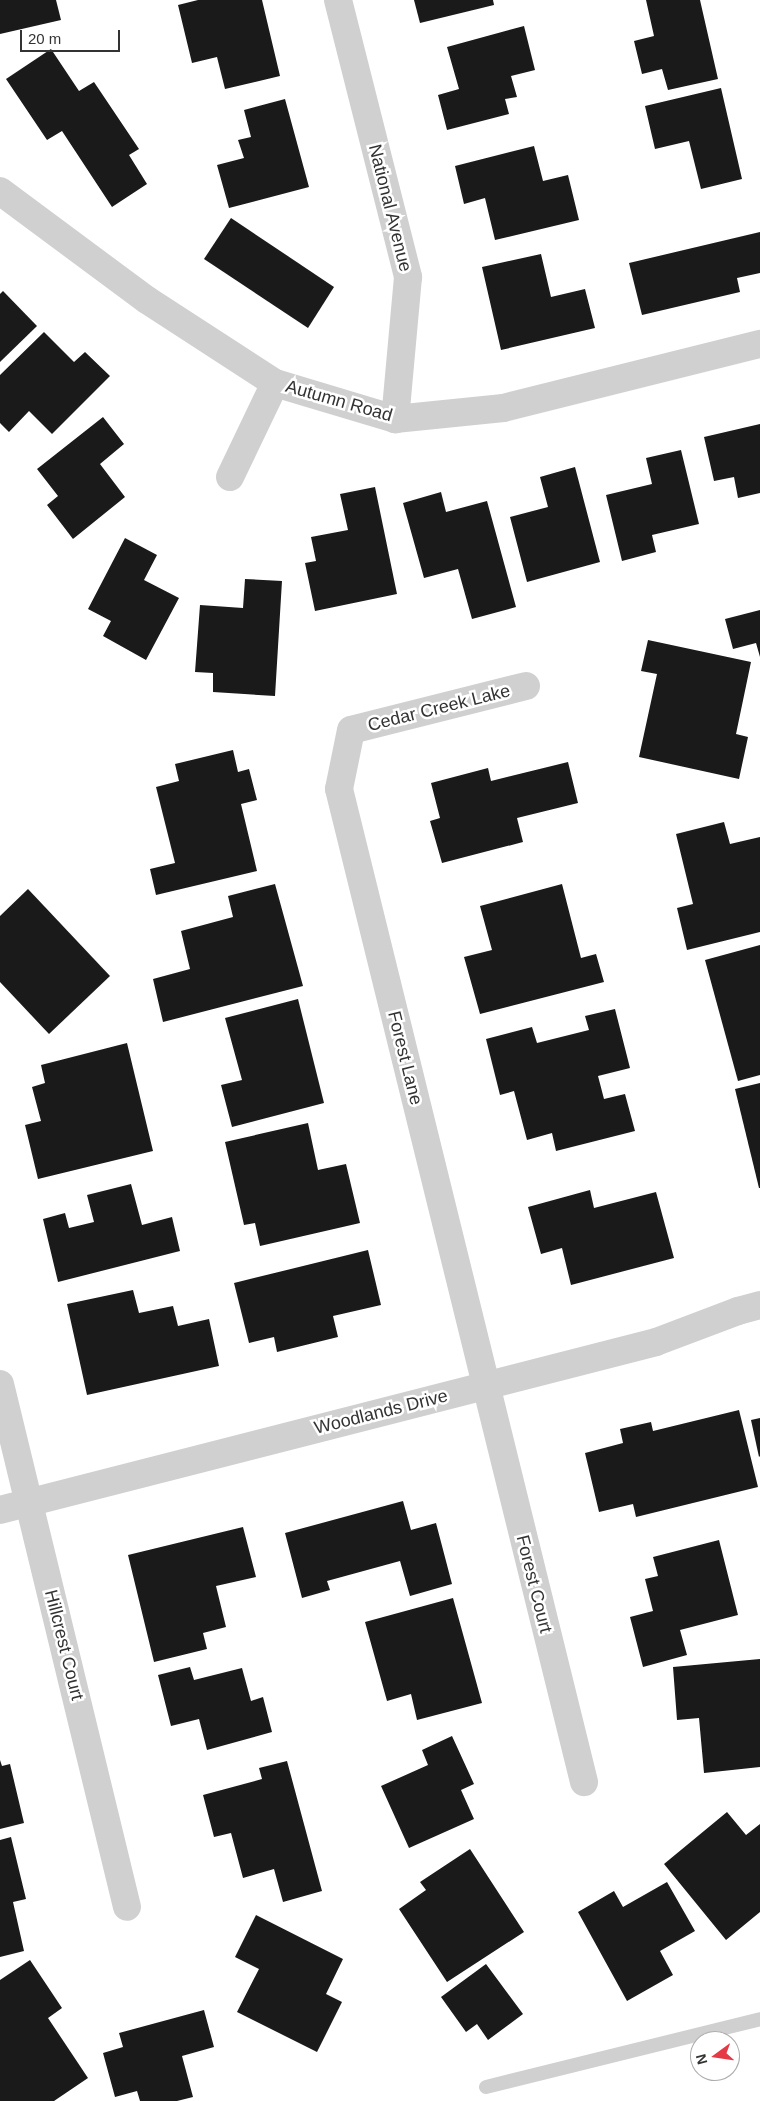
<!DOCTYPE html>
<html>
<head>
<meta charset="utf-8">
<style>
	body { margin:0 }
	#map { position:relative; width:760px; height:2101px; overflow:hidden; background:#fff; font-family:Arial,sans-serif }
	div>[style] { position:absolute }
	.building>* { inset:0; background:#1a1a1a }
	.lane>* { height:14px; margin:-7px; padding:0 7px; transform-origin:7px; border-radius:7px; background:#d0d0d0 }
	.street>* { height:28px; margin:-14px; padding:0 14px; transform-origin:14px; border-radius:14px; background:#d0d0d0 }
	span { translate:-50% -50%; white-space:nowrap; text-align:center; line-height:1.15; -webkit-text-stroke:5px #fff; paint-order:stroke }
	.street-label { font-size:18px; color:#333 }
	.north { position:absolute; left:690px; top:2031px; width:50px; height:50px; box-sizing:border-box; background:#fff; border:1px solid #adadad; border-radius:50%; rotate:256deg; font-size:14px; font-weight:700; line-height:20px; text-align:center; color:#333 }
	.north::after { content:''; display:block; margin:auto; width:18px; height:22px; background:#e63946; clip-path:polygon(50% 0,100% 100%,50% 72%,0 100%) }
	.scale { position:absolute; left:20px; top:30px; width:100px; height:22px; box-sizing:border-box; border:2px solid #333; border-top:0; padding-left:6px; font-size:15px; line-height:18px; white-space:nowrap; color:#333; -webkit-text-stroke:4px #fff; paint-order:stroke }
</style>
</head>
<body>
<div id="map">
	<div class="building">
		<div style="clip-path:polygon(0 0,56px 0,61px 20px,0 34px)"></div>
		<div style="clip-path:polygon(198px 0,262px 0,280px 76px,225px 89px,217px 57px,192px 63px,178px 5px)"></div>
		<div style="clip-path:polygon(414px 0,493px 0,494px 5px,420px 23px)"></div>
		<div style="clip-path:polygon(646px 0,700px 0,718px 79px,668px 90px,662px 69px,642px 74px,634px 41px,654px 36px)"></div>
		<div style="clip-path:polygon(524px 26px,535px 70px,511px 76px,517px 97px,505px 99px,509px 114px,447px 130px,438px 95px,459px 89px,447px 47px)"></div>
		<div style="clip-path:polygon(51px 49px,79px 91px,94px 82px,139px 149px,129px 155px,147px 184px,112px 207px,62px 131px,47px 140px,6px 79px)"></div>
		<div style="clip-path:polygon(721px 88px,742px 179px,701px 189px,689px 141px,655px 149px,645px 106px)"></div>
		<div style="clip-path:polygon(285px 99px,309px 187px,229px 208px,217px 165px,244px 158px,238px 140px,251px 137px,244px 110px)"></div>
		<div style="clip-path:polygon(534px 146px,543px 181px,568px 175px,579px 220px,495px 240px,485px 198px,464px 204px,455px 166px)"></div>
		<div style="clip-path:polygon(231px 218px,334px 287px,308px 328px,204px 259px)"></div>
		<div style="clip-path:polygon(760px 232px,760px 273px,737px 278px,740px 292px,642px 315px,629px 263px)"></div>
		<div style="clip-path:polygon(541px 254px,551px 297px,585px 289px,595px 328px,501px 350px,482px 267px)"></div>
		<div style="clip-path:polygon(3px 291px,37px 326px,0 362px,0 294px)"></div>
		<div style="clip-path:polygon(44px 332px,74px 362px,85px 352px,110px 376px,52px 434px,29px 411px,9px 432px,0 423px,0 375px)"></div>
		<div style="clip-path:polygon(103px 417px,124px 444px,100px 464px,125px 497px,73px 539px,47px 505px,58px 496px,37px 469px)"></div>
		<div style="clip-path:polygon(760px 424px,760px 493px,738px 498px,734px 477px,714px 481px,704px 437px)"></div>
		<div style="clip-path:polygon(681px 450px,699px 524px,652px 535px,656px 552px,622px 561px,606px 495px,652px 484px,646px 458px)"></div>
		<div style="clip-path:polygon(575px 467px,600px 562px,527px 582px,510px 517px,548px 507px,540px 477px)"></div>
		<div style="clip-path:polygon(375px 487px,397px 594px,315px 611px,305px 563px,316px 561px,311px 537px,348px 530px,340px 494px)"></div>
		<div style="clip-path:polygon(441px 492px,446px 512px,487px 501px,516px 607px,472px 619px,458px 569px,424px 578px,403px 503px)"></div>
		<div style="clip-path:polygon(125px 538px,157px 555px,144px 580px,179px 598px,146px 660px,103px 636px,111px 621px,88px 609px)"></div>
		<div style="clip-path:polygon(245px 579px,282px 581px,275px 696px,213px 692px,213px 673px,195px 672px,200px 605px,243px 608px)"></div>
		<div style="clip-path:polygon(760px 610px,760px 657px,756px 643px,733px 649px,725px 619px)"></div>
		<div style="clip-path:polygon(648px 640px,751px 662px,736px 734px,748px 737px,739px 779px,639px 757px,657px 674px,641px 671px)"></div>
		<div style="clip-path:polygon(233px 750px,238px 772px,249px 769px,257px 800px,241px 804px,257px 871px,156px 895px,150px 869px,175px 863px,156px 787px,179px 781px,175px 764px)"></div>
		<div style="clip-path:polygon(568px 762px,578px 803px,517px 818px,523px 842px,442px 863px,430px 821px,440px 818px,431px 783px,488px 768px,491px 781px)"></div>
		<div style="clip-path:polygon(724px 822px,730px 844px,760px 837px,760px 932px,687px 950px,677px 908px,693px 904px,676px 834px)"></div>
		<div style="clip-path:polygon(275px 884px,303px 986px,163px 1022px,153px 979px,190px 969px,181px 931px,233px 917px,228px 896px)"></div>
		<div style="clip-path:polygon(562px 884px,581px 958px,596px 954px,604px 982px,480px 1014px,464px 957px,492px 950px,480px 906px)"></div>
		<div style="clip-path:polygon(28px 889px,110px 976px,49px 1034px,0 982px,0 916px)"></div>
		<div style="clip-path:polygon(760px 945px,760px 1075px,738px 1081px,705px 960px)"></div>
		<div style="clip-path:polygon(298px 999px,324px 1103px,232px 1127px,221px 1085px,242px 1080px,225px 1018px)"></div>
		<div style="clip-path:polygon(615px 1009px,630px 1068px,598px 1076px,604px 1099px,625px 1094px,635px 1131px,556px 1151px,552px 1133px,527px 1140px,514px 1091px,500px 1095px,486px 1039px,532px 1027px,537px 1043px,589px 1030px,585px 1016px)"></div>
		<div style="clip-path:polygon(127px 1043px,153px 1151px,38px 1179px,25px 1125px,41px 1121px,32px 1087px,45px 1083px,41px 1065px)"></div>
		<div style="clip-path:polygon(760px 1083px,760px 1188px,759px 1188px,735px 1089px)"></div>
		<div style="clip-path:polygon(308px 1123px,318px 1170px,346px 1164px,360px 1223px,260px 1246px,255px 1223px,244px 1225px,225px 1142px)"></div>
		<div style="clip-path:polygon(131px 1184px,142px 1225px,172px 1217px,180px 1251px,58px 1282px,43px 1219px,65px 1213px,69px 1228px,94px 1222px,87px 1195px)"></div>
		<div style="clip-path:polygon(590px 1190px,594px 1208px,656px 1192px,674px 1258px,571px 1285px,562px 1248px,541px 1254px,528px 1207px)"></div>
		<div style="clip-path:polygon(368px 1250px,381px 1305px,333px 1316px,338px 1337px,277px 1352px,274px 1337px,249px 1343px,234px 1283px)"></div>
		<div style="clip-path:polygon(133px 1290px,139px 1313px,173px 1306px,178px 1326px,209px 1319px,219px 1366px,87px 1395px,67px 1304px)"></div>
		<div style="clip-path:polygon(739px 1410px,758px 1487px,636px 1517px,633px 1504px,599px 1512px,585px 1453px,623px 1443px,620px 1429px,651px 1422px,653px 1431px)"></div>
		<div style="clip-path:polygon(760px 1418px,760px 1456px,759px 1457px,751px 1420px)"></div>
		<div style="clip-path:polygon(403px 1501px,411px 1530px,436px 1523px,452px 1584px,410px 1596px,400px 1561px,327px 1581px,330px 1590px,302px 1598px,285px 1533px)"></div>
		<div style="clip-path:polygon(243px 1527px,256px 1577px,216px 1586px,226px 1627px,203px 1633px,207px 1649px,154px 1662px,128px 1555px)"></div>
		<div style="clip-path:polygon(719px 1540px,738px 1615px,680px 1630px,687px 1655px,643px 1667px,630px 1617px,653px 1611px,645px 1579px,658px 1576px,653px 1557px)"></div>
		<div style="clip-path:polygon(453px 1598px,482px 1703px,417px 1720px,411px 1694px,387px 1701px,365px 1622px)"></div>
		<div style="clip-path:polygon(760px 1659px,760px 1767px,704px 1773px,699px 1718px,677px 1720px,673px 1667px)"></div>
		<div style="clip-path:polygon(190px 1667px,194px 1680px,242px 1668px,251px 1701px,263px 1697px,272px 1732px,207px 1750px,199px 1719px,171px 1726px,158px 1675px)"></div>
		<div style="clip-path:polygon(452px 1736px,474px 1784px,461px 1790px,474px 1819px,409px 1848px,381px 1786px,428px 1765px,422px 1750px)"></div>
		<div style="clip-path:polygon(0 1760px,2px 1766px,10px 1764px,24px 1823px,0 1829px)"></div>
		<div style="clip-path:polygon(287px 1761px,322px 1891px,283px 1902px,274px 1869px,243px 1878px,231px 1833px,214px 1837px,203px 1795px,262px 1779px,259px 1768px)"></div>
		<div style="clip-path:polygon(727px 1812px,746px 1835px,760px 1824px,760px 1912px,726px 1940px,664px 1864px)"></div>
		<div style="clip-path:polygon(11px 1837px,26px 1899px,13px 1902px,24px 1951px,0 1957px,0 1840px)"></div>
		<div style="clip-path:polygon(470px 1849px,524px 1932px,447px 1982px,399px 1909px,426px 1890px,420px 1882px)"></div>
		<div style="clip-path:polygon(667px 1882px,695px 1931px,660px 1951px,673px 1975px,627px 2001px,578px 1912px,614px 1891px,623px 1907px)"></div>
		<div style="clip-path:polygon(256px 1915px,343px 1959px,326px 1994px,342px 2002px,317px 2052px,237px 2012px,259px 1969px,235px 1957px)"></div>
		<div style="clip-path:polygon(30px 1960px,62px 2008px,48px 2018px,88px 2078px,54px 2101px,0 2101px,0 1980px)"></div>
		<div style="clip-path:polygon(486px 1964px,523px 2014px,488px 2040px,477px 2024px,466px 2032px,441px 1997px)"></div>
		<div style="clip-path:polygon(204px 2010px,214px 2047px,182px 2056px,193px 2097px,177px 2101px,140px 2101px,137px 2091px,115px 2097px,103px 2053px,123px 2047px,119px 2033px)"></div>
	</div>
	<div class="lane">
		<div style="left:486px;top:2087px;width:282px;rotate:-13.9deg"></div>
	</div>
	<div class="street">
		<div style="left:338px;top:0;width:286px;rotate:75.8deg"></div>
		<div style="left:408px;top:277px;width:143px;rotate:95.2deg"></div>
		<div style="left:0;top:191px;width:183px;rotate:36.6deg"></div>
		<div style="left:147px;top:300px;width:153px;rotate:33deg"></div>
		<div style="left:275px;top:383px;width:125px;rotate:16.7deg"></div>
		<div style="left:395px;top:419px;width:109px;rotate:-5.8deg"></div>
		<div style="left:503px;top:408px;width:265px;rotate:-14deg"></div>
		<div style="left:230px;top:477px;width:104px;rotate:-64.4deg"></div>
		<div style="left:526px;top:686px;width:180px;rotate:165.9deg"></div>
		<div style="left:351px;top:730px;width:60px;rotate:101.5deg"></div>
		<div style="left:339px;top:789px;width:1023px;rotate:76.14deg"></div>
		<div style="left:0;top:1384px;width:538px;rotate:76.35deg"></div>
		<div style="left:0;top:1510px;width:677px;rotate:-14.36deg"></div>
		<div style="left:656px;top:1342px;width:88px;rotate:-20.7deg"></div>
		<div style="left:738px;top:1311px;width:23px;rotate:-15deg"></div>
	</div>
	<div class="street-label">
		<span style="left:390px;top:208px;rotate:76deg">National Avenue</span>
		<span style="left:339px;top:401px;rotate:16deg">Autumn Road</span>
		<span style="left:439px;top:708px;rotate:-14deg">Cedar Creek Lake</span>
		<span style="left:405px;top:1058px;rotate:76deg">Forest Lane</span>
		<span style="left:381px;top:1412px;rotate:-14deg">Woodlands Drive</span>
		<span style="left:534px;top:1584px;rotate:76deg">Forest Court</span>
		<span style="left:64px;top:1645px;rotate:76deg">Hillcrest Court</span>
	</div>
	<div class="north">N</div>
	<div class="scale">20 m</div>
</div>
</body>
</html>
